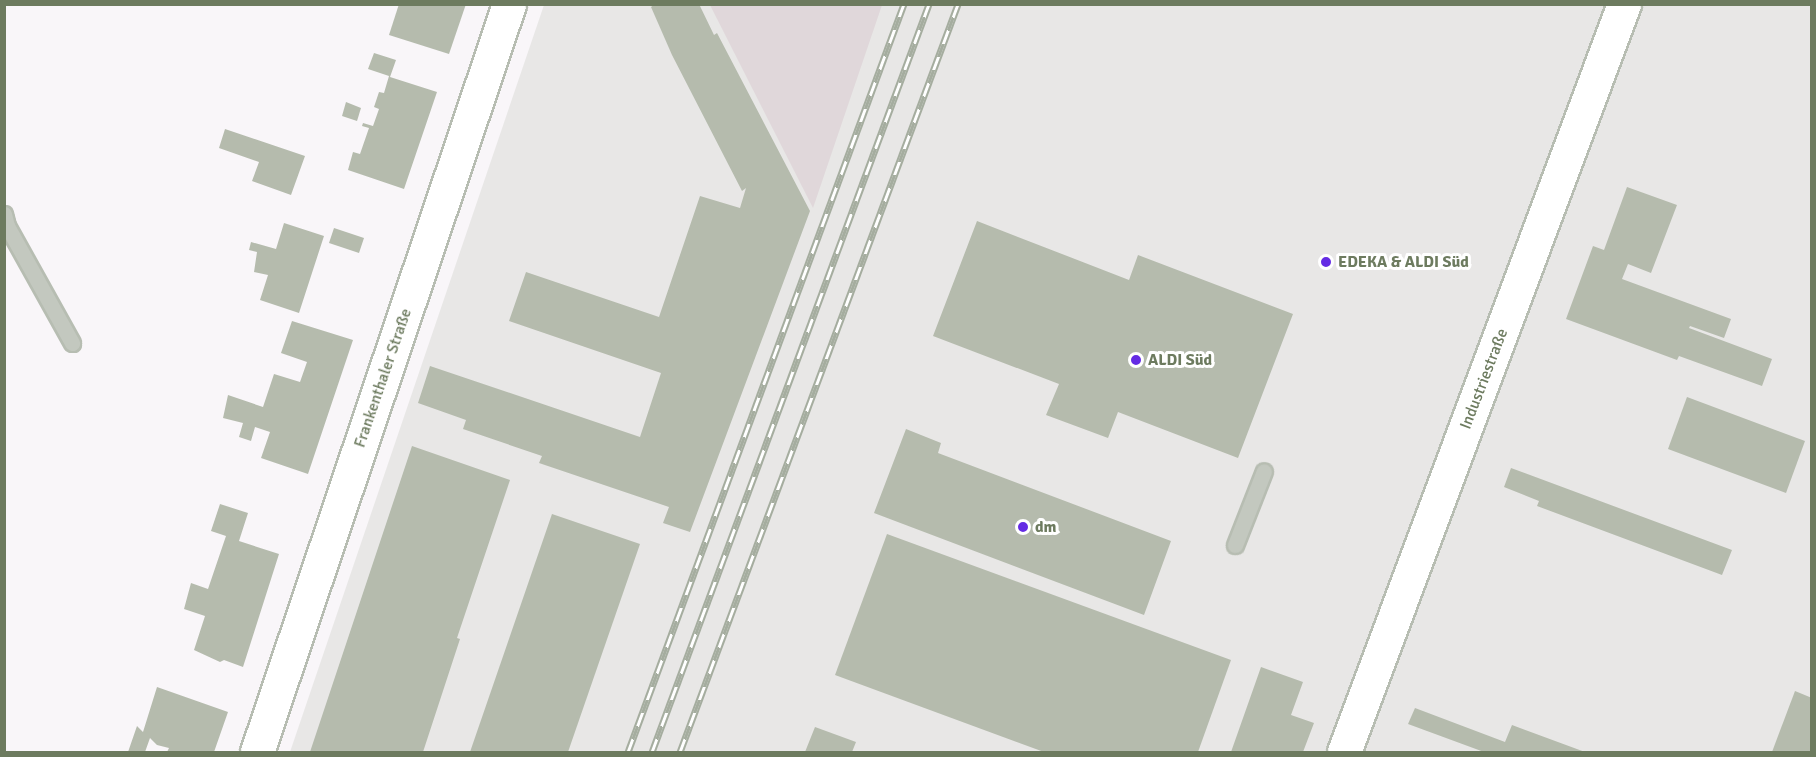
<!DOCTYPE html>
<html>
<head>
<meta charset="utf-8">
<style>
	body { margin:0 }
	#map { position:relative; width:1816px; height:757px; overflow:hidden; background:#f9f6f9; font-family:Signika,sans-serif }
	div>[style] { position:absolute }
	.built>* { inset:0; background:#e8e7e6 }
	.green>* { inset:0; background:#e0d7da }
	.building>* { inset:0; background:#b5bbad }
	.roads { filter:drop-shadow(2px 0 #b7bdb2) drop-shadow(-2px 0 #b7bdb2) drop-shadow(0 2px #b7bdb2) drop-shadow(0 -2px #b7bdb2) }
	.lane>* { height:15px; margin:-7.5px; padding:0 7.5px; transform-origin:7.5px; border-radius:7.5px; background:#c3c8bf }
	.secondary>* { height:33px; margin:-16.5px; padding:0 16.5px; transform-origin:16.5px; border-radius:16.5px; background:#fff }
	.rail>* { height:7px; margin-top:-3.5px; transform-origin:0; background:repeating-linear-gradient(90deg,#fff 0 14px,#a5ad9f 0 28px); box-sizing:border-box; border-block:2px solid #a5ad9f }
	.dots>* { width:16px; height:16px; translate:-50% -50%; box-sizing:border-box; border:3px solid #fff; border-radius:50% }
	span { translate:-50% -50%; white-space:nowrap; text-align:center; line-height:1.15; -webkit-text-stroke:6px #fff; paint-order:stroke }
	.poi-label { font-size:16px; color:#6d7b5f; font-weight:700 }
	.left { translate:0 -50%; text-align:left }
	.street-label { font-size:16px; color:#6d7b5f }
	.frame { position:absolute; inset:0; border:6px solid #6d7b5f; pointer-events:none }
</style>
</head>
<body>
<div id="map">
	<div class="built">
		<div style="clip-path:polygon(544px 5px,1811px 5px,1811px 752px,290px 752px)"></div>
	</div>
	<div class="green">
		<div style="clip-path:polygon(710px 5px,882px 5px,813px 208px)"></div>
	</div>
	<div class="building">
		<div style="clip-path:polygon(399px 4px,466px 4px,449px 54px,389px 35px)"></div>
		<div style="clip-path:polygon(655px 4px,699px 4px,714px 35px,717px 33px,810px 211px,690px 532px,663px 523px,669px 507px,539px 463px,542px 456px,463px 429px,466px 420px,418px 403px,430px 366px,640px 437px,661px 373px,509px 321px,526px 272px,659px 317px,700px 196px,740px 208px,746px 188px,742px 191px,672px 55px,651px 7px)"></div>
		<div style="clip-path:polygon(374px 53px,396px 60px,390px 77px,437px 92px,404px 189px,348px 170px,353px 152px,360px 154px,369px 128px,362px 126px,363px 123px,373px 126px,379px 109px,374px 107px,379px 92px,384px 93px,389px 76px,368px 69px)"></div>
		<div style="clip-path:polygon(346px 102px,361px 108px,357px 121px,342px 116px)"></div>
		<div style="clip-path:polygon(225px 129px,305px 156px,291px 195px,252px 181px,259px 162px,219px 148px)"></div>
		<div style="clip-path:polygon(1627px 187px,1677px 205px,1651px 273px,1628px 264px,1622px 279px,1731px 319px,1724px 338px,1690px 326px,1689px 328px,1772px 359px,1762px 386px,1679px 356px,1677px 360px,1566px 319px,1593px 246px,1604px 250px)"></div>
		<div style="clip-path:polygon(977px 221px,1129px 280px,1138px 255px,1293px 314px,1238px 458px,1118px 412px,1108px 438px,1046px 415px,1059px 384px,933px 336px)"></div>
		<div style="clip-path:polygon(284px 223px,324px 236px,299px 313px,260px 300px,268px 275px,254px 272px,257px 252px,249px 250px,251px 242px,276px 249px)"></div>
		<div style="clip-path:polygon(334px 228px,364px 238px,359px 253px,329px 243px)"></div>
		<div style="clip-path:polygon(292px 321px,353px 340px,308px 474px,261px 458px,270px 432px,255px 427px,251px 441px,239px 437px,243px 423px,223px 418px,228px 395px,263px 407px,274px 374px,300px 382px,307px 362px,281px 353px)"></div>
		<div style="clip-path:polygon(1687px 397px,1805px 441px,1786px 493px,1668px 449px)"></div>
		<div style="clip-path:polygon(906px 429px,941px 443px,938px 453px,1171px 541px,1144px 615px,874px 513px)"></div>
		<div style="clip-path:polygon(412px 446px,510px 480px,457px 638px,460px 639px,423px 752px,310px 752px)"></div>
		<div style="clip-path:polygon(1511px 468px,1732px 550px,1722px 575px,1537px 506px,1539px 501px,1504px 487px)"></div>
		<div style="clip-path:polygon(220px 504px,248px 513px,239px 541px,279px 554px,243px 667px,224px 660px,220px 662px,194px 650px,205px 616px,184px 609px,191px 583px,208px 589px,226px 536px,211px 531px)"></div>
		<div style="clip-path:polygon(552px 514px,640px 544px,568px 752px,470px 752px)"></div>
		<div style="clip-path:polygon(887px 534px,1231px 660px,1198px 752px,1044px 752px,835px 675px)"></div>
		<div style="clip-path:polygon(1261px 667px,1303px 682px,1291px 715px,1314px 723px,1303px 752px,1231px 752px)"></div>
		<div style="clip-path:polygon(157px 687px,228px 712px,214px 752px,167px 752px,169px 748px,157px 745px,150px 738px,145px 752px,128px 752px,137px 726px,143px 732px)"></div>
		<div style="clip-path:polygon(1795px 691px,1812px 698px,1812px 752px,1772px 752px)"></div>
		<div style="clip-path:polygon(1415px 708px,1505px 742px,1512px 725px,1585px 752px,1484px 752px,1408px 724px)"></div>
		<div style="clip-path:polygon(815px 727px,856px 742px,852px 752px,805px 752px)"></div>
	</div>
	<div class="roads">
		<div class="lane">
			<div style="left:4px;top:214px;width:12px;rotate:76deg"></div>
			<div style="left:7px;top:226px;width:134px;rotate:60.9deg"></div>
			<div style="left:1235px;top:545px;width:79px;rotate:-68.6deg"></div>
		</div>
		<div class="secondary">
			<div style="left:257px;top:752px;width:789px;rotate:-71.38deg"></div>
			<div style="left:1344px;top:752px;width:799px;rotate:-69.48deg"></div>
		</div>
	</div>
	<div class="rail">
		<div style="left:628px;top:752px;width:797px;rotate:-69.75deg"></div>
		<div style="left:652px;top:752px;width:798px;rotate:-69.68deg"></div>
		<div style="left:680px;top:752px;width:798px;rotate:-69.61deg"></div>
	</div>
	<div class="dots">
		<div style="left:1326px;top:262px;background:#642be4"></div>
		<div style="left:1136px;top:360px;background:#642be4"></div>
		<div style="left:1023px;top:527px;background:#642be4"></div>
	</div>
	<div class="poi-label">
		<span class="left" style="left:1338px;top:262px">EDEKA &amp; ALDI Süd</span>
		<span class="left" style="left:1148px;top:360px">ALDI Süd</span>
		<span class="left" style="left:1035px;top:527px">dm</span>
	</div>
	<div class="street-label">
		<span style="left:383px;top:378px;rotate:-71deg">Frankenthaler Straße</span>
		<span style="left:1484px;top:379px;rotate:-69deg">Industriestraße</span>
	</div>
	<div class="frame"></div>
</div>
</body>
</html>
